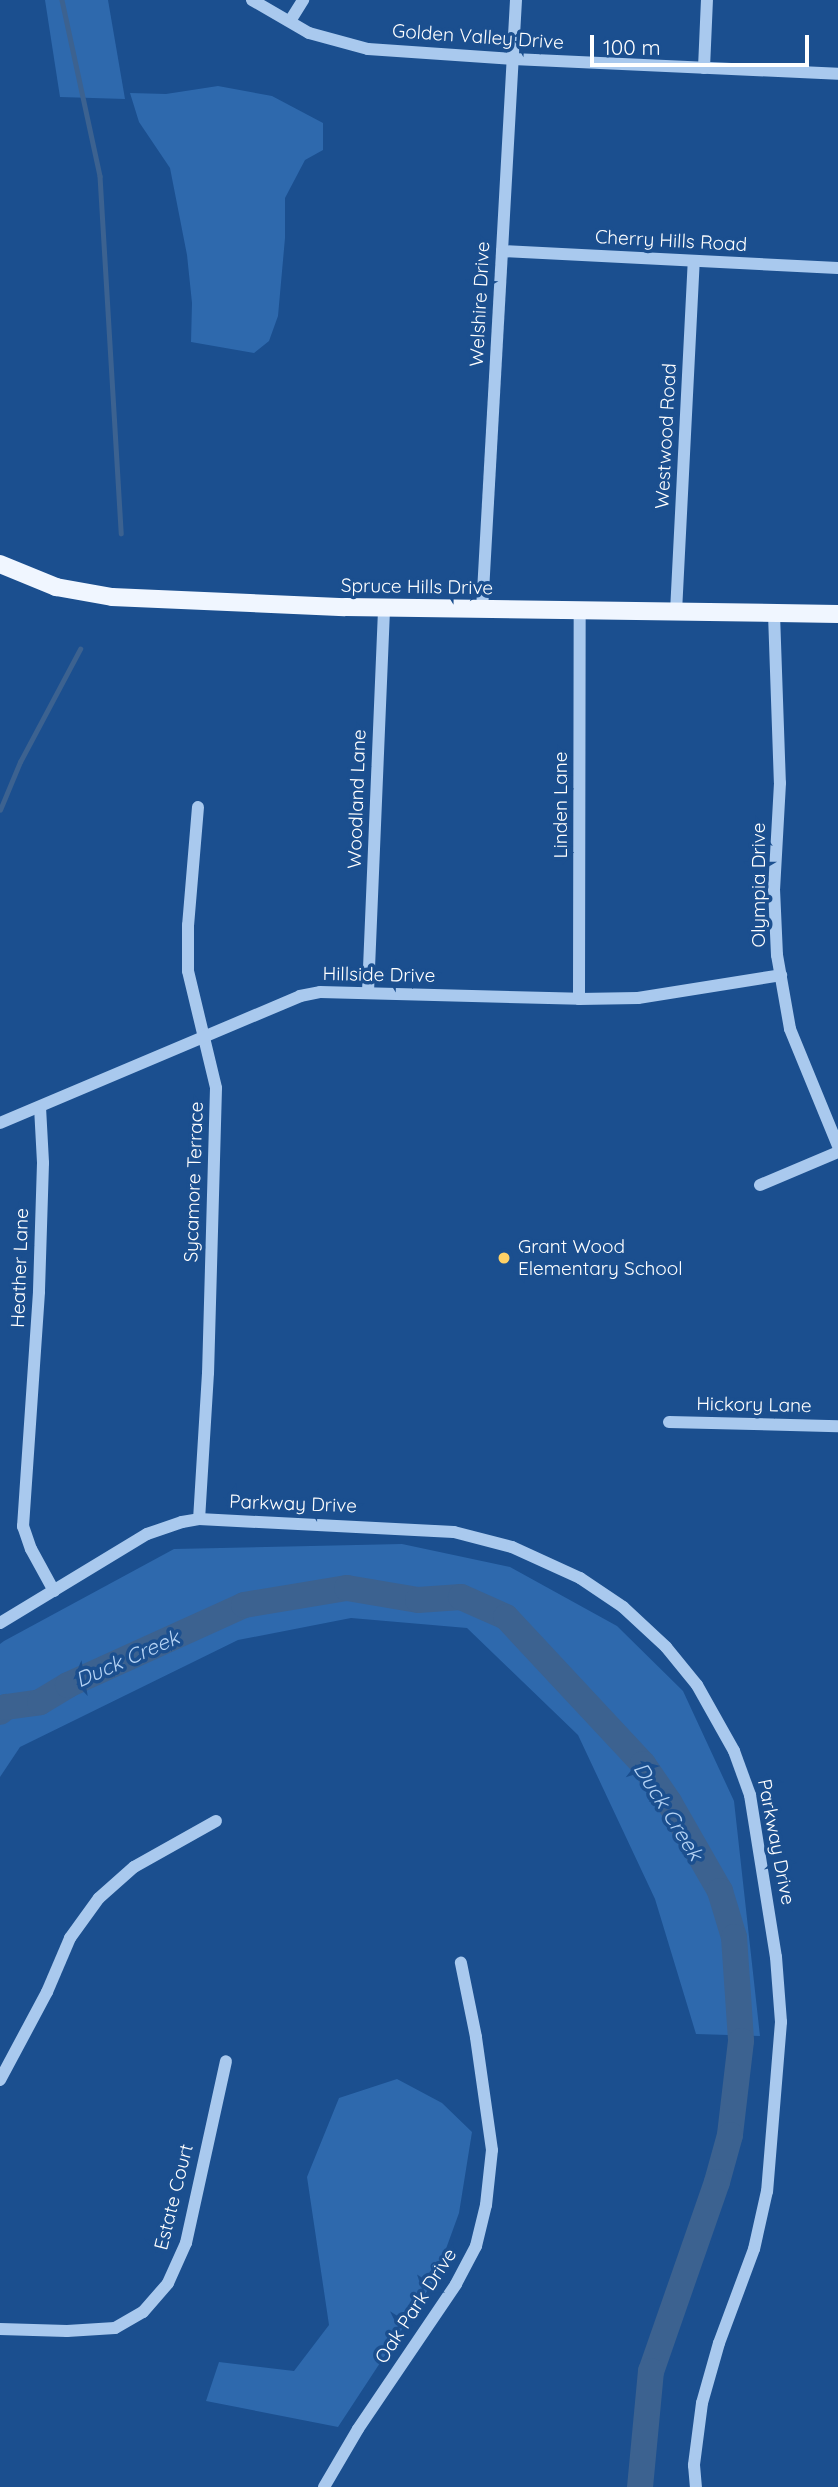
<!DOCTYPE html>
<html>
<head>
<meta charset="utf-8">
<style>
	body { margin:0 }
	#map { position:relative; width:838px; height:2487px; overflow:hidden; background:#1b4f8f; font-family:Quicksand,sans-serif }
	div>[style] { position:absolute }
	.green>* { inset:0; background:#2e69ad }
	.stream>* { height:4.5px; margin:-2.25px; padding:0 2.25px; transform-origin:2.25px; border-radius:2.25px; background:#3c6290 }
	.river>* { height:26px; margin:-13px; padding:0 13px; transform-origin:13px; border-radius:13px; background:#3c6290 }
	.minor>* { height:12px; margin:-6px; padding:0 6px; transform-origin:6px; border-radius:6px; background:#a9c9ee }
	.major>* { height:18px; margin:-9px; padding:0 9px; transform-origin:9px; border-radius:9px; background:#f0f6ff }
	.dots>* { width:19px; height:19px; translate:-50% -50%; box-sizing:border-box; border:4px solid #1b4f8f; border-radius:50% }
	span { translate:-50% -50%; white-space:nowrap; text-align:center; line-height:1.15; -webkit-text-stroke:7px #1b4f8f; paint-order:stroke }
	.street-label { font-size:19px; color:#fff }
	.poi-label { font-size:19px; color:#fff }
	.left { translate:0 -50%; text-align:left }
	.water-label { font-size:21px; color:#b5d3f5; font-style:italic }
	.scale { position:absolute; left:590px; top:35px; width:219px; height:32px; box-sizing:border-box; border:4px solid #fff; border-top:0; padding-left:9px; font-size:21px; line-height:24px; white-space:nowrap; color:#fff; -webkit-text-stroke:5px #1b4f8f; paint-order:stroke }
</style>
</head>
<body>
<div id="map">
	<div class="green">
		<div style="clip-path:polygon(45px 0,108px 0,125px 99px,60px 97px)"></div>
		<div style="clip-path:polygon(218px 86px,272px 96px,323px 123px,323px 150px,305px 160px,285px 198px,285px 238px,278px 316px,269px 341px,254px 353px,191px 342px,192px 303px,187px 255px,170px 168px,139px 122px,130px 93px,166px 94px)"></div>
		<div style="clip-path:polygon(402px 1544px,510px 1567px,617px 1626px,683px 1691px,734px 1801px,760px 2036px,696px 2034px,655px 1899px,578px 1735px,467px 1628px,351px 1618px,238px 1640px,20px 1747px,0 1777px,0 1644px,4px 1641px,174px 1549px)"></div>
		<div style="clip-path:polygon(397px 2079px,442px 2103px,472px 2132px,459px 2213px,435px 2279px,338px 2427px,206px 2401px,219px 2362px,294px 2371px,329px 2325px,307px 2177px,339px 2098px)"></div>
	</div>
	<div class="stream">
		<div style="left:62px;top:0;width:180px;rotate:77.8deg"></div>
		<div style="left:100px;top:176px;width:358px;rotate:86.6deg"></div>
		<div style="left:0;top:810px;width:52px;rotate:-67.4deg"></div>
		<div style="left:20px;top:762px;width:128px;rotate:-62deg"></div>
		<div style="left:0;top:1698px;width:11px;rotate:56deg"></div>
	</div>
	<div class="river">
		<div style="left:0;top:1712px;width:8px;rotate:-40deg"></div>
		<div style="left:6px;top:1707px;width:34px;rotate:-8deg"></div>
		<div style="left:40px;top:1702px;width:33px;rotate:-31deg"></div>
		<div style="left:68px;top:1685px;width:193px;rotate:-24.4deg"></div>
		<div style="left:244px;top:1605px;width:104px;rotate:-9.4deg"></div>
		<div style="left:347px;top:1588px;width:72px;rotate:9.6deg"></div>
		<div style="left:418px;top:1600px;width:43px;rotate:-4deg"></div>
		<div style="left:461px;top:1597px;width:49px;rotate:24deg"></div>
		<div style="left:506px;top:1617px;width:201px;rotate:47deg"></div>
		<div style="left:643px;top:1764px;width:46px;rotate:55.6deg"></div>
		<div style="left:669px;top:1802px;width:103px;rotate:60.2deg"></div>
		<div style="left:720px;top:1891px;width:48px;rotate:73.1deg"></div>
		<div style="left:734px;top:1937px;width:104px;rotate:86.1deg"></div>
		<div style="left:741px;top:2041px;width:95px;rotate:96.7deg"></div>
		<div style="left:730px;top:2135px;width:49px;rotate:105.5deg"></div>
		<div style="left:717px;top:2182px;width:200px;rotate:109.2deg"></div>
		<div style="left:651px;top:2371px;width:117px;rotate:95.4deg"></div>
	</div>
	<div class="minor">
		<div style="left:252px;top:0;width:66px;rotate:30.1deg"></div>
		<div style="left:309px;top:33px;width:61px;rotate:15.2deg"></div>
		<div style="left:368px;top:49px;width:145px;rotate:3.9deg"></div>
		<div style="left:513px;top:59px;width:325px;rotate:2.6deg"></div>
		<div style="left:290px;top:21px;width:25px;rotate:-58deg"></div>
		<div style="left:704px;top:68px;width:68px;rotate:-87.5deg"></div>
		<div style="left:502px;top:251px;width:336px;rotate:2.9deg"></div>
		<div style="left:482px;top:610px;width:611px;rotate:-86.81deg"></div>
		<div style="left:676px;top:612px;width:350px;rotate:-87.1deg"></div>
		<div style="left:774px;top:614px;width:169px;rotate:88deg"></div>
		<div style="left:780px;top:783px;width:106px;rotate:93.2deg"></div>
		<div style="left:774px;top:889px;width:66px;rotate:87.4deg"></div>
		<div style="left:777px;top:955px;width:75px;rotate:80deg"></div>
		<div style="left:790px;top:1029px;width:126px;rotate:67.7deg"></div>
		<div style="left:198px;top:807px;width:118px;rotate:94.8deg"></div>
		<div style="left:188px;top:925px;width:46px;rotate:90deg"></div>
		<div style="left:188px;top:971px;width:120px;rotate:76.5deg"></div>
		<div style="left:216px;top:1088px;width:285px;rotate:91.6deg"></div>
		<div style="left:208px;top:1373px;width:146px;rotate:93.5deg"></div>
		<div style="left:368px;top:992px;width:385px;rotate:-87.6deg"></div>
		<div style="left:579px;top:999px;width:388px;rotate:-89.9deg"></div>
		<div style="left:40px;top:1107px;width:56px;rotate:86.9deg"></div>
		<div style="left:43px;top:1163px;width:129px;rotate:91.8deg"></div>
		<div style="left:39px;top:1292px;width:235px;rotate:93.9deg"></div>
		<div style="left:23px;top:1526px;width:24px;rotate:71deg"></div>
		<div style="left:31px;top:1549px;width:48px;rotate:61.3deg"></div>
		<div style="left:0;top:1123px;width:326px;rotate:-22.9deg"></div>
		<div style="left:300px;top:996px;width:20px;rotate:-11deg"></div>
		<div style="left:320px;top:992px;width:259px;rotate:1.5deg"></div>
		<div style="left:579px;top:999px;width:59px;rotate:-1deg"></div>
		<div style="left:638px;top:998px;width:145px;rotate:-9.1deg"></div>
		<div style="left:760px;top:1185px;width:85px;rotate:-22.9deg"></div>
		<div style="left:669px;top:1422px;width:169px;rotate:1.4deg"></div>
		<div style="left:0;top:1623px;width:172px;rotate:-31.2deg"></div>
		<div style="left:147px;top:1534px;width:37px;rotate:-19deg"></div>
		<div style="left:182px;top:1522px;width:17px;rotate:-10deg"></div>
		<div style="left:199px;top:1519px;width:255px;rotate:2.9deg"></div>
		<div style="left:454px;top:1532px;width:60px;rotate:14.5deg"></div>
		<div style="left:512px;top:1547px;width:75px;rotate:24.5deg"></div>
		<div style="left:580px;top:1578px;width:52px;rotate:34deg"></div>
		<div style="left:623px;top:1607px;width:59px;rotate:42.9deg"></div>
		<div style="left:666px;top:1647px;width:49px;rotate:50.8deg"></div>
		<div style="left:697px;top:1685px;width:76px;rotate:60.7deg"></div>
		<div style="left:734px;top:1751px;width:47px;rotate:70deg"></div>
		<div style="left:750px;top:1795px;width:164px;rotate:80.9deg"></div>
		<div style="left:776px;top:1957px;width:65px;rotate:85.6deg"></div>
		<div style="left:781px;top:2022px;width:170px;rotate:94.7deg"></div>
		<div style="left:767px;top:2191px;width:59px;rotate:102.6deg"></div>
		<div style="left:754px;top:2249px;width:100px;rotate:110.4deg"></div>
		<div style="left:719px;top:2343px;width:62px;rotate:105.8deg"></div>
		<div style="left:702px;top:2403px;width:63px;rotate:97.4deg"></div>
		<div style="left:694px;top:2465px;width:22px;rotate:85deg"></div>
		<div style="left:0;top:2080px;width:100px;rotate:-61.9deg"></div>
		<div style="left:47px;top:1992px;width:59px;rotate:-66.9deg"></div>
		<div style="left:70px;top:1938px;width:49px;rotate:-54.1deg"></div>
		<div style="left:99px;top:1898px;width:47px;rotate:-41.5deg"></div>
		<div style="left:134px;top:1867px;width:94px;rotate:-29.3deg"></div>
		<div style="left:0;top:2329px;width:67px;rotate:1.7deg"></div>
		<div style="left:67px;top:2331px;width:48px;rotate:-3.6deg"></div>
		<div style="left:115px;top:2328px;width:32px;rotate:-30deg"></div>
		<div style="left:143px;top:2312px;width:38px;rotate:-49deg"></div>
		<div style="left:168px;top:2283px;width:44px;rotate:-65.8deg"></div>
		<div style="left:186px;top:2243px;width:186px;rotate:-77.6deg"></div>
		<div style="left:324px;top:2487px;width:67px;rotate:-59.6deg"></div>
		<div style="left:358px;top:2429px;width:175px;rotate:-55.9deg"></div>
		<div style="left:456px;top:2284px;width:43px;rotate:-62.2deg"></div>
		<div style="left:476px;top:2246px;width:42px;rotate:-76.3deg"></div>
		<div style="left:486px;top:2205px;width:55px;rotate:-83.8deg"></div>
		<div style="left:492px;top:2150px;width:114px;rotate:-98.1deg"></div>
		<div style="left:476px;top:2037px;width:76px;rotate:-101.5deg"></div>
	</div>
	<div class="major">
		<div style="left:0;top:564px;width:61px;rotate:22.3deg"></div>
		<div style="left:56px;top:587px;width:57px;rotate:10.1deg"></div>
		<div style="left:112px;top:597px;width:233px;rotate:2.5deg"></div>
		<div style="left:345px;top:607px;width:493px;rotate:0.8deg"></div>
	</div>
	<div class="dots">
		<div style="left:504px;top:1258px;background:#ffd166"></div>
	</div>
	<div class="street-label">
		<span style="left:478px;top:37px;rotate:4deg">Golden Valley Drive</span>
		<span style="left:671px;top:241px;rotate:3deg">Cherry Hills Road</span>
		<span style="left:480px;top:304px;rotate:-87deg">Welshire Drive</span>
		<span style="left:666px;top:436px;rotate:-87deg">Westwood Road</span>
		<span style="left:417px;top:587px;rotate:1deg">Spruce Hills Drive</span>
		<span style="left:357px;top:799px;rotate:-88deg">Woodland Lane</span>
		<span style="left:561px;top:805px;rotate:-90deg">Linden Lane</span>
		<span style="left:759px;top:885px;rotate:-90deg">Olympia Drive</span>
		<span style="left:379px;top:975px;rotate:1deg">Hillside Drive</span>
		<span style="left:194px;top:1182px;rotate:-88deg">Sycamore Terrace</span>
		<span style="left:20px;top:1268px;rotate:-88deg">Heather Lane</span>
		<span style="left:754px;top:1405px;rotate:1deg">Hickory Lane</span>
		<span style="left:293px;top:1504px;rotate:2deg">Parkway Drive</span>
		<span style="left:776px;top:1842px;rotate:79deg">Parkway Drive</span>
		<span style="left:174px;top:2197px;rotate:-76deg">Estate Court</span>
		<span style="left:416px;top:2306px;rotate:-57deg">Oak Park Drive</span>
	</div>
	<div class="poi-label">
		<span class="left" style="left:518px;top:1258px">Grant Wood<br>Elementary School</span>
	</div>
	<div class="water-label">
		<span style="left:127px;top:1658px;rotate:-24deg">Duck Creek</span>
		<span style="left:669px;top:1811px;rotate:58deg">Duck Creek</span>
	</div>
	<div class="scale">100 m</div>
</div>
</body>
</html>
